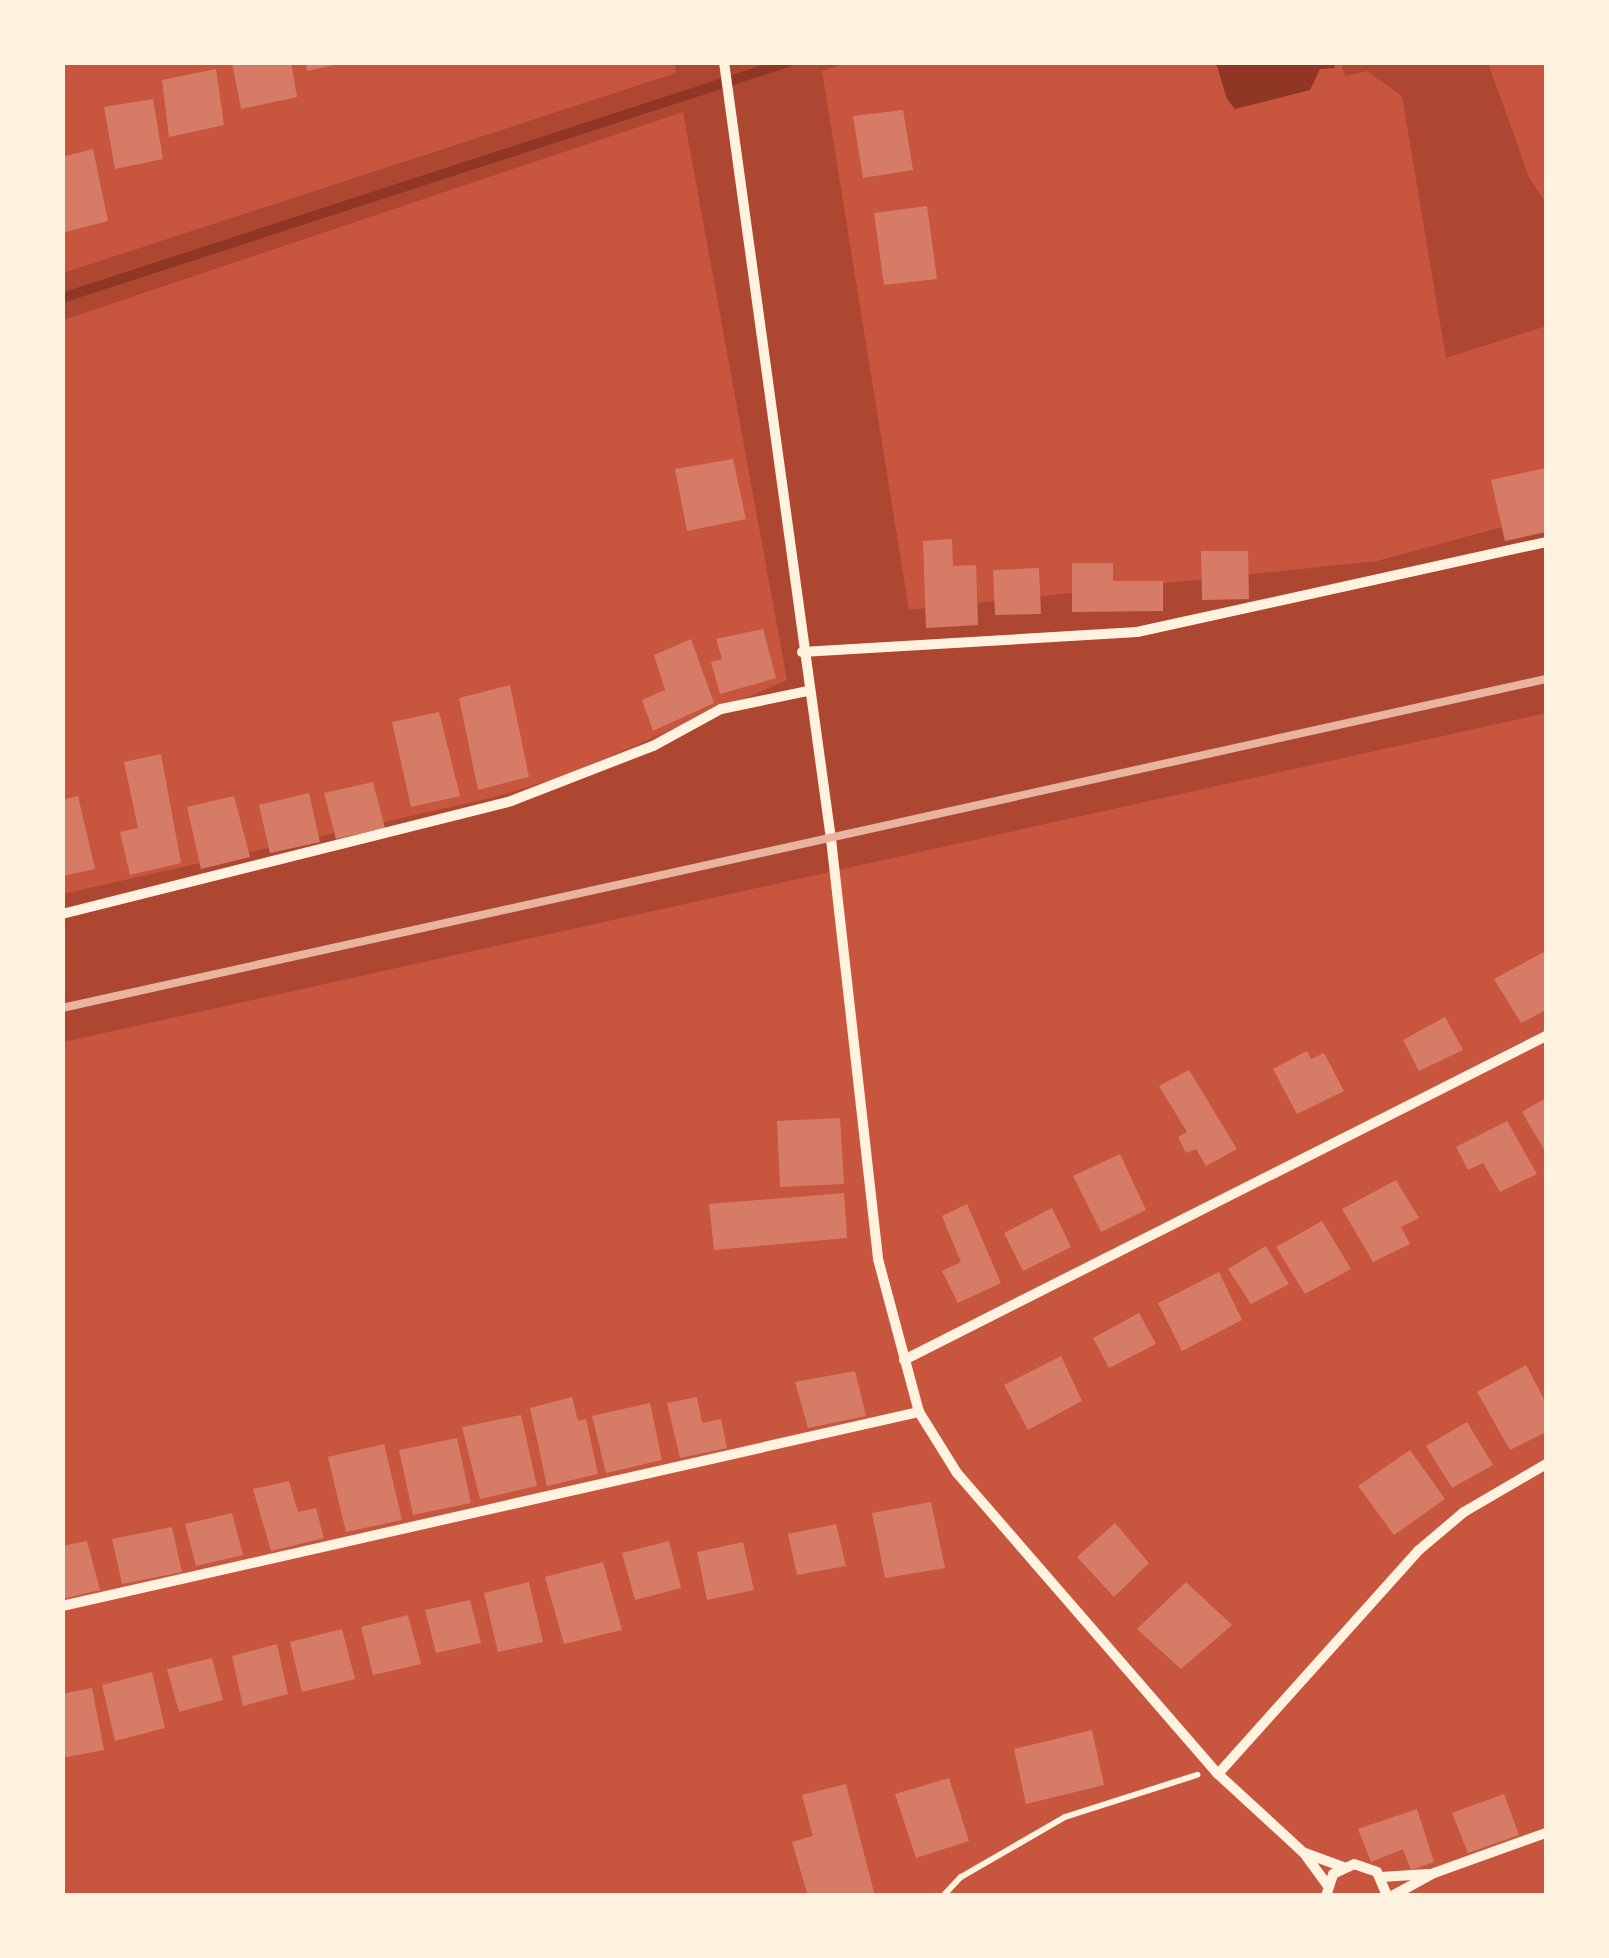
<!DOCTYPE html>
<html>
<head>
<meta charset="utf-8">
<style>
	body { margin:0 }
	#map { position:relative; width:1609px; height:1958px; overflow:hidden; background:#c8553d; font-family:"PT Sans Narrow",sans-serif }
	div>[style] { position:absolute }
	.green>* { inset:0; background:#ae4732 }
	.water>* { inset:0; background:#8f3625 }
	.stream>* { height:10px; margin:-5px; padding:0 5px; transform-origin:5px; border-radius:5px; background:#8f3625 }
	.building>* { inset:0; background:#d67c66 }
	.path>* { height:6px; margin:-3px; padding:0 3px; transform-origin:3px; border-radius:3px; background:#fff3e0 }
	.minor>* { height:10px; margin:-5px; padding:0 5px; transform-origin:5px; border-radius:5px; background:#fff3e0 }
	.rail>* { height:8px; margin:-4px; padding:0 4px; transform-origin:4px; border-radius:4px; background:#e9b49f }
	span { translate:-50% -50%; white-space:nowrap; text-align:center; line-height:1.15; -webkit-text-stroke:10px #fff3e0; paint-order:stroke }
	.frame { position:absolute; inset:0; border:65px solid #fff3e0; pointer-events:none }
</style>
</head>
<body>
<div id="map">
	<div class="green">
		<div style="clip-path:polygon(675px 63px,848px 63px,822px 71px,909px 610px,1377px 561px,1546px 515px,1546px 713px,63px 1042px,62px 894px,491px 798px,562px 777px,787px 680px,683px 112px,63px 320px,63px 273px,676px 73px)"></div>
		<div style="clip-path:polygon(1341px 63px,1488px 63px,1529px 177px,1546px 203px,1546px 326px,1446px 358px,1402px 96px,1367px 71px,1345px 76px)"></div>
	</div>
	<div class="water">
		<div style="clip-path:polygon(1334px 63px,1335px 68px,1320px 69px,1310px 90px,1235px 109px,1227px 99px,1216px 63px)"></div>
	</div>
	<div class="stream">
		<div style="left:62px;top:298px;width:763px;rotate:-18.01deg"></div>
	</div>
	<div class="building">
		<div style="clip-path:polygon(232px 62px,291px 62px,297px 97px,241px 109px)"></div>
		<div style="clip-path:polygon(306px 62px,338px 62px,338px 64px,307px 71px)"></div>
		<div style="clip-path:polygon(216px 69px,224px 125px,169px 137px,162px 80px)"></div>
		<div style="clip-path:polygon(153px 99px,163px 159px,115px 169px,104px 107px)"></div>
		<div style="clip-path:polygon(903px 110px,913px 170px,863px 178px,853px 116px)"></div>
		<div style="clip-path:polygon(93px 149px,108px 221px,62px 233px,62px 157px)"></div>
		<div style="clip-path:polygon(927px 206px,937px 279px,884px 285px,874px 213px)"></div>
		<div style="clip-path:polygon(733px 459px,746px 519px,687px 531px,675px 469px)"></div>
		<div style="clip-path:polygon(1546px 468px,1546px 532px,1505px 541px,1491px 480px)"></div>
		<div style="clip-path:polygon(952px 539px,953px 566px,976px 565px,978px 625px,926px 628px,923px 541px)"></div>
		<div style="clip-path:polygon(1201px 551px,1248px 551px,1249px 599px,1202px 600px)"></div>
		<div style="clip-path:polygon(1072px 563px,1113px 563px,1113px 581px,1163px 581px,1163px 611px,1072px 612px)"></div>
		<div style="clip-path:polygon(1039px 568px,1041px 614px,995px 615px,993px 570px)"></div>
		<div style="clip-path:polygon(763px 629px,776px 678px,720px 694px,711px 662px,722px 659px,716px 639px)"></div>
		<div style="clip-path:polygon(691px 639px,714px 703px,653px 731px,642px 700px,665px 690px,654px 655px)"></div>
		<div style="clip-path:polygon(510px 685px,529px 777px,478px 790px,459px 698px)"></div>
		<div style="clip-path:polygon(439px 712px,460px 796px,411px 807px,392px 722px)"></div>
		<div style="clip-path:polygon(161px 754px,181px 863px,130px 875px,120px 832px,138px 828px,124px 762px)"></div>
		<div style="clip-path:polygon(373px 782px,385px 828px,336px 839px,324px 793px)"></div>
		<div style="clip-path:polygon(309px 793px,320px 842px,270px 853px,259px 805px)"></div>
		<div style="clip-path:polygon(78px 796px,95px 869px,62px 876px,62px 800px)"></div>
		<div style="clip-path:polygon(234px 796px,250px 857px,201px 869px,187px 807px)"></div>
		<div style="clip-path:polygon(1546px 951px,1546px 1010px,1521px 1023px,1494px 979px)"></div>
		<div style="clip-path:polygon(1445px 1017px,1463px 1050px,1419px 1071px,1403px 1040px)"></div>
		<div style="clip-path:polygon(1307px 1051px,1311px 1059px,1324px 1053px,1344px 1091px,1297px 1114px,1273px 1069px)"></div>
		<div style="clip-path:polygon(1189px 1070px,1237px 1149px,1206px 1166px,1196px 1149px,1186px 1153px,1178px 1137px,1187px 1132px,1159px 1086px)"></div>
		<div style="clip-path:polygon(1546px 1098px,1546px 1153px,1522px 1112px)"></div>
		<div style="clip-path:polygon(840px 1118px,844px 1184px,780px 1187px,777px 1121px)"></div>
		<div style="clip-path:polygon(1507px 1121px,1537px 1174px,1500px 1192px,1483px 1163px,1468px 1170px,1456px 1147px)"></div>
		<div style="clip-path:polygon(1120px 1154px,1146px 1210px,1101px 1232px,1073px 1176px)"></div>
		<div style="clip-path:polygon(1396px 1180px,1419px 1218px,1401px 1227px,1410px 1244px,1373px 1262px,1342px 1209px)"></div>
		<div style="clip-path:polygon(844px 1193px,847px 1238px,714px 1250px,709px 1204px)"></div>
		<div style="clip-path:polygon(967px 1204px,1001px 1283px,958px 1303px,942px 1271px,961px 1262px,942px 1216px)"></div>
		<div style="clip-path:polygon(1052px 1208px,1071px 1247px,1023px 1271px,1004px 1233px)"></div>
		<div style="clip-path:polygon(1322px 1221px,1351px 1269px,1305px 1294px,1276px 1247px)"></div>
		<div style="clip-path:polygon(1266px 1246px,1289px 1284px,1251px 1304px,1228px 1269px)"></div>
		<div style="clip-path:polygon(1219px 1272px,1242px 1320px,1182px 1351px,1158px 1303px)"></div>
		<div style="clip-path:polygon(1139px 1313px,1156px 1344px,1109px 1368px,1093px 1338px)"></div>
		<div style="clip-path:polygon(1061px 1356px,1082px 1401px,1028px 1430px,1004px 1385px)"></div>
		<div style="clip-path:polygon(1526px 1365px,1546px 1403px,1546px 1432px,1510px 1450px,1477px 1392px)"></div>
		<div style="clip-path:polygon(855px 1371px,866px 1416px,808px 1428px,795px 1382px)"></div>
		<div style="clip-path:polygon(572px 1397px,578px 1421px,586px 1419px,598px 1474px,547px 1486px,530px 1408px)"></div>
		<div style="clip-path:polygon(697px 1397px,702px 1423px,721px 1419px,727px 1448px,680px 1458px,667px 1403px)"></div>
		<div style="clip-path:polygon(650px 1403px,662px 1460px,606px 1473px,592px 1416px)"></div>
		<div style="clip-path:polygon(521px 1415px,537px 1486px,480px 1499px,462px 1427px)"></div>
		<div style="clip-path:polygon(1467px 1422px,1493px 1465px,1452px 1488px,1426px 1446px)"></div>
		<div style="clip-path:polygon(457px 1438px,471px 1503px,413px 1515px,399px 1450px)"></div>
		<div style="clip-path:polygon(384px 1444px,402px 1520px,346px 1532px,328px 1457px)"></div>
		<div style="clip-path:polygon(1410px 1450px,1445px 1499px,1394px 1535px,1358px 1486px)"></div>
		<div style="clip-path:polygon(289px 1481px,298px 1512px,316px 1508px,324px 1538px,271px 1551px,253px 1489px)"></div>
		<div style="clip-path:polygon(931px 1502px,945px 1568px,885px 1578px,872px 1513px)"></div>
		<div style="clip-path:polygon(232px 1513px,243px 1555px,196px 1566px,185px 1524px)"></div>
		<div style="clip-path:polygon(1115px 1523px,1149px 1563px,1114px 1597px,1077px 1557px)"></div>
		<div style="clip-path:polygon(836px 1524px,846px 1566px,797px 1575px,788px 1534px)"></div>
		<div style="clip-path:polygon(172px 1527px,182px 1572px,122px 1584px,112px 1539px)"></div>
		<div style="clip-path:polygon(87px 1541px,100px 1590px,62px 1599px,62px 1546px)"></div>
		<div style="clip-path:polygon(669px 1541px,681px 1588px,635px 1600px,622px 1553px)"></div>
		<div style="clip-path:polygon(743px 1542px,754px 1590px,707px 1600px,697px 1552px)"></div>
		<div style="clip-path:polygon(603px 1562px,622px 1630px,564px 1644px,545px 1577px)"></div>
		<div style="clip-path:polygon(529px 1582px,543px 1642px,498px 1652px,484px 1593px)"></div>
		<div style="clip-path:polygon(1186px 1582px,1232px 1625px,1181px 1669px,1137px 1629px)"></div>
		<div style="clip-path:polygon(470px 1600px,481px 1643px,436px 1653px,425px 1610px)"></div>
		<div style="clip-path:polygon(408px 1615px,421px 1664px,373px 1675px,361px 1627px)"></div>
		<div style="clip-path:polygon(342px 1629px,355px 1679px,302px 1692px,290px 1642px)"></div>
		<div style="clip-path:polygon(277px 1644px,288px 1694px,243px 1706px,232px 1656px)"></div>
		<div style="clip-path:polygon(212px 1658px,223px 1700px,179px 1712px,167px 1669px)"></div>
		<div style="clip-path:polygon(152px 1672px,165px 1728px,115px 1741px,102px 1685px)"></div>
		<div style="clip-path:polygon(92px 1688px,104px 1750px,62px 1758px,62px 1694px)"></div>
		<div style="clip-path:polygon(1092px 1730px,1104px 1785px,1026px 1804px,1014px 1749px)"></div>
		<div style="clip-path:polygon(949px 1778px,969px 1841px,916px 1858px,895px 1794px)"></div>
		<div style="clip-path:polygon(846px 1784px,875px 1896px,808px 1896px,792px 1842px,813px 1836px,802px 1795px)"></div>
		<div style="clip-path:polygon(1504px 1794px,1519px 1835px,1468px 1853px,1452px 1813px)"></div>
		<div style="clip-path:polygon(1417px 1809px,1434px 1862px,1411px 1870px,1403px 1849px,1371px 1862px,1358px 1829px)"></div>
	</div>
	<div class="path">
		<div style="left:943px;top:1896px;width:26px;rotate:-47deg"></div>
		<div style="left:961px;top:1877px;width:120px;rotate:-30deg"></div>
		<div style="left:1065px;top:1817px;width:139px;rotate:-17.7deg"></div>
	</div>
	<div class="minor">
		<div style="left:724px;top:62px;width:784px;rotate:82.16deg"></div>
		<div style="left:831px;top:839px;width:423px;rotate:83.6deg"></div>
		<div style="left:878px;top:1259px;width:158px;rotate:75deg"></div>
		<div style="left:919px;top:1412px;width:72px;rotate:58.1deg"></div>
		<div style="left:957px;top:1473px;width:398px;rotate:49.1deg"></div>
		<div style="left:1218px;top:1774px;width:117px;rotate:42.6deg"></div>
		<div style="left:1304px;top:1853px;width:39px;rotate:54deg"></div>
		<div style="left:802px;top:652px;width:336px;rotate:-3.4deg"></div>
		<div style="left:1137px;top:632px;width:419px;rotate:-12.4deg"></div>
		<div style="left:62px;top:914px;width:463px;rotate:-14.1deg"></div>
		<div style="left:511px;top:801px;width:152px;rotate:-21.2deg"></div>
		<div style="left:653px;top:746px;width:77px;rotate:-28.6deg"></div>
		<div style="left:721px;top:709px;width:89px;rotate:-11.7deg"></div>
		<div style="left:904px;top:1360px;width:719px;rotate:-26.78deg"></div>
		<div style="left:62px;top:1606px;width:879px;rotate:-12.76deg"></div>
		<div style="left:1218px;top:1774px;width:301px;rotate:-48.1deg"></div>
		<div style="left:1419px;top:1550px;width:59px;rotate:-40.2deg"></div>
		<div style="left:1464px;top:1512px;width:95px;rotate:-30.3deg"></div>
		<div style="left:1305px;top:1853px;width:40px;rotate:20.2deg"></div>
		<div style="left:1381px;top:1877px;width:47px;rotate:-3.7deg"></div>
		<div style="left:1326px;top:1896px;width:23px;rotate:-72deg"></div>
		<div style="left:1333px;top:1874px;width:23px;rotate:-25deg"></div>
		<div style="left:1354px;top:1864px;width:24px;rotate:19deg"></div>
		<div style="left:1377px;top:1872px;width:26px;rotate:67deg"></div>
		<div style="left:1392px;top:1896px;width:48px;rotate:-28.7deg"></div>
		<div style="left:1434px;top:1873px;width:119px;rotate:-19.7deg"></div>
	</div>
	<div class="rail">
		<div style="left:62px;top:1008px;width:1520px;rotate:-12.5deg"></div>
	</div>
	<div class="frame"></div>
</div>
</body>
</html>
